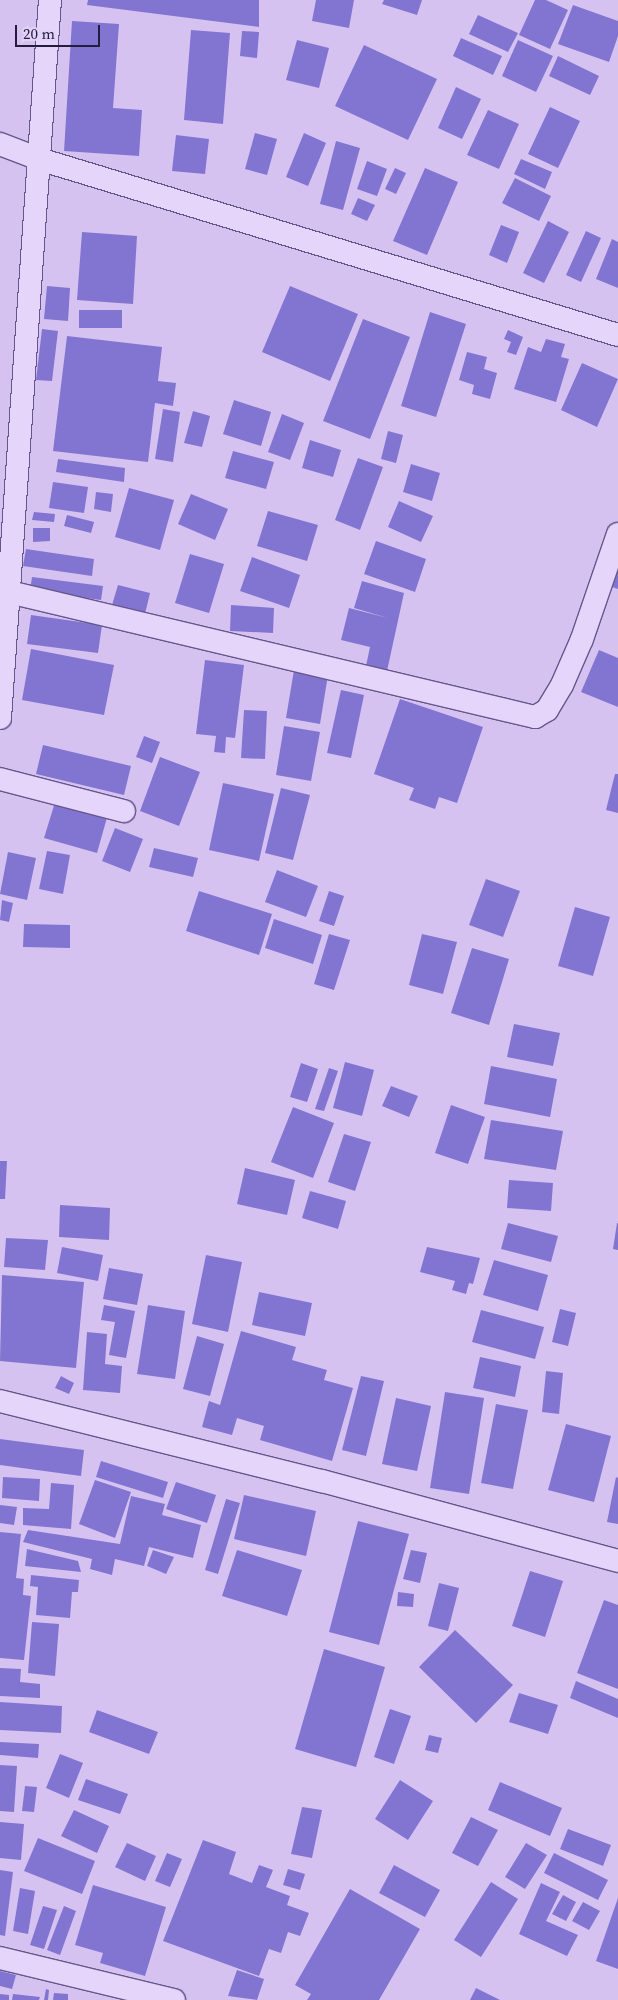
<!DOCTYPE html>
<html>
<head>
<meta charset="utf-8">
<style>
	body { margin:0 }
	#map { position:relative; width:618px; height:2000px; overflow:hidden; background:#d6c2f1; font-family:"Source Serif 4",serif }
	div>[style] { position:absolute }
	.building>* { inset:0; background:#8275d2 }
	.roads { filter:drop-shadow(1px 0 #65578c) drop-shadow(-1px 0 #65578c) drop-shadow(0 1px #65578c) drop-shadow(0 -1px #65578c) }
	.street>* { height:22px; margin:-11px; padding:0 11px; transform-origin:11px; border-radius:11px; background:#e5d5fb }
	span { translate:-50% -50%; white-space:nowrap; text-align:center; line-height:1.15; -webkit-text-stroke:4.5px #e2d2f8; paint-order:stroke }
	.scale { position:absolute; left:15px; top:25px; width:85px; height:22px; box-sizing:border-box; border:2px solid #231d3b; border-top:0; padding-left:6px; font-size:15px; line-height:18px; white-space:nowrap; color:#231d3b; -webkit-text-stroke:4px #e2d2f8; paint-order:stroke }
</style>
</head>
<body>
<div id="map">
	<div class="building">
		<div style="clip-path:polygon(88px 0,259px 0,259px 27px,87px 5px)"></div>
		<div style="clip-path:polygon(316px 0,354px 0,349px 28px,312px 21px)"></div>
		<div style="clip-path:polygon(384px 0,422px 0,417px 15px,382px 4px)"></div>
		<div style="clip-path:polygon(535px 0,546px 0,568px 10px,550px 49px,519px 35px)"></div>
		<div style="clip-path:polygon(573px 5px,618px 21px,618px 36px,609px 62px,558px 44px)"></div>
		<div style="clip-path:polygon(478px 15px,518px 33px,508px 52px,469px 34px)"></div>
		<div style="clip-path:polygon(72px 21px,119px 24px,113px 108px,142px 110px,139px 156px,64px 151px)"></div>
		<div style="clip-path:polygon(191px 30px,230px 33px,223px 124px,184px 120px)"></div>
		<div style="clip-path:polygon(242px 31px,259px 32px,257px 58px,240px 56px)"></div>
		<div style="clip-path:polygon(461px 38px,502px 56px,493px 75px,453px 56px)"></div>
		<div style="clip-path:polygon(297px 40px,329px 48px,319px 88px,286px 80px)"></div>
		<div style="clip-path:polygon(518px 40px,553px 56px,536px 92px,502px 76px)"></div>
		<div style="clip-path:polygon(364px 45px,437px 79px,408px 140px,335px 106px)"></div>
		<div style="clip-path:polygon(558px 56px,599px 76px,590px 95px,549px 76px)"></div>
		<div style="clip-path:polygon(456px 87px,481px 99px,462px 139px,438px 128px)"></div>
		<div style="clip-path:polygon(550px 107px,580px 121px,558px 168px,528px 154px)"></div>
		<div style="clip-path:polygon(488px 110px,519px 124px,499px 169px,467px 155px)"></div>
		<div style="clip-path:polygon(255px 133px,277px 139px,267px 175px,245px 169px)"></div>
		<div style="clip-path:polygon(304px 133px,326px 143px,308px 186px,286px 177px)"></div>
		<div style="clip-path:polygon(176px 135px,209px 139px,205px 174px,172px 171px)"></div>
		<div style="clip-path:polygon(336px 141px,360px 148px,343px 210px,320px 204px)"></div>
		<div style="clip-path:polygon(521px 159px,552px 172px,545px 189px,514px 174px)"></div>
		<div style="clip-path:polygon(367px 161px,387px 169px,377px 196px,357px 189px)"></div>
		<div style="clip-path:polygon(395px 168px,406px 173px,396px 194px,385px 189px)"></div>
		<div style="clip-path:polygon(425px 168px,458px 182px,427px 255px,393px 241px)"></div>
		<div style="clip-path:polygon(515px 178px,551px 196px,539px 221px,502px 203px)"></div>
		<div style="clip-path:polygon(358px 198px,375px 205px,367px 221px,351px 214px)"></div>
		<div style="clip-path:polygon(548px 221px,569px 232px,544px 283px,523px 273px)"></div>
		<div style="clip-path:polygon(501px 225px,519px 232px,507px 263px,489px 255px)"></div>
		<div style="clip-path:polygon(586px 231px,601px 238px,581px 282px,566px 275px)"></div>
		<div style="clip-path:polygon(82px 232px,137px 236px,133px 304px,77px 300px)"></div>
		<div style="clip-path:polygon(612px 239px,618px 242px,618px 288px,596px 279px)"></div>
		<div style="clip-path:polygon(47px 286px,70px 288px,68px 321px,44px 319px)"></div>
		<div style="clip-path:polygon(290px 286px,358px 314px,330px 381px,262px 352px)"></div>
		<div style="clip-path:polygon(79px 310px,122px 310px,122px 328px,79px 328px)"></div>
		<div style="clip-path:polygon(430px 312px,466px 324px,436px 417px,401px 406px)"></div>
		<div style="clip-path:polygon(363px 319px,410px 337px,370px 439px,323px 421px)"></div>
		<div style="clip-path:polygon(42px 329px,58px 331px,52px 381px,36px 380px)"></div>
		<div style="clip-path:polygon(508px 330px,523px 337px,516px 355px,507px 352px,511px 342px,504px 339px)"></div>
		<div style="clip-path:polygon(67px 336px,162px 347px,158px 381px,176px 383px,173px 406px,155px 403px,148px 462px,53px 451px)"></div>
		<div style="clip-path:polygon(546px 339px,565px 344px,561px 357px,569px 359px,556px 402px,514px 389px,528px 347px,541px 352px)"></div>
		<div style="clip-path:polygon(467px 352px,487px 357px,484px 369px,497px 373px,490px 399px,472px 394px,474px 385px,459px 380px)"></div>
		<div style="clip-path:polygon(582px 363px,618px 379px,597px 427px,561px 410px)"></div>
		<div style="clip-path:polygon(234px 400px,271px 412px,261px 446px,223px 434px)"></div>
		<div style="clip-path:polygon(163px 409px,180px 412px,173px 462px,155px 459px)"></div>
		<div style="clip-path:polygon(193px 411px,210px 416px,202px 447px,184px 443px)"></div>
		<div style="clip-path:polygon(282px 414px,304px 423px,290px 460px,268px 452px)"></div>
		<div style="clip-path:polygon(388px 431px,403px 435px,396px 463px,381px 459px)"></div>
		<div style="clip-path:polygon(310px 440px,341px 450px,333px 477px,302px 468px)"></div>
		<div style="clip-path:polygon(233px 451px,274px 462px,266px 489px,225px 478px)"></div>
		<div style="clip-path:polygon(358px 458px,383px 467px,360px 530px,335px 520px)"></div>
		<div style="clip-path:polygon(58px 459px,125px 468px,124px 482px,56px 472px)"></div>
		<div style="clip-path:polygon(411px 464px,440px 473px,432px 501px,403px 492px)"></div>
		<div style="clip-path:polygon(53px 482px,88px 487px,84px 513px,49px 508px)"></div>
		<div style="clip-path:polygon(129px 488px,174px 500px,160px 550px,115px 537px)"></div>
		<div style="clip-path:polygon(96px 492px,113px 494px,111px 512px,94px 509px)"></div>
		<div style="clip-path:polygon(191px 494px,228px 509px,215px 540px,178px 524px)"></div>
		<div style="clip-path:polygon(399px 501px,433px 516px,421px 542px,388px 527px)"></div>
		<div style="clip-path:polygon(268px 511px,318px 525px,307px 561px,257px 546px)"></div>
		<div style="clip-path:polygon(34px 512px,55px 514px,54px 522px,32px 520px)"></div>
		<div style="clip-path:polygon(67px 515px,94px 522px,91px 533px,64px 526px)"></div>
		<div style="clip-path:polygon(33px 528px,50px 528px,50px 541px,33px 542px)"></div>
		<div style="clip-path:polygon(376px 541px,426px 559px,415px 592px,364px 574px)"></div>
		<div style="clip-path:polygon(26px 549px,94px 559px,92px 576px,23px 566px)"></div>
		<div style="clip-path:polygon(190px 554px,224px 564px,209px 613px,175px 603px)"></div>
		<div style="clip-path:polygon(252px 557px,300px 575px,289px 608px,240px 591px)"></div>
		<div style="clip-path:polygon(618px 570px,618px 589px,612px 587px)"></div>
		<div style="clip-path:polygon(32px 577px,103px 586px,101px 600px,30px 591px)"></div>
		<div style="clip-path:polygon(362px 581px,404px 593px,387px 671px,366px 666px,370px 647px,341px 640px,349px 608px,388px 618px,354px 608px)"></div>
		<div style="clip-path:polygon(118px 585px,150px 593px,145px 614px,112px 605px)"></div>
		<div style="clip-path:polygon(231px 605px,274px 608px,273px 633px,230px 631px)"></div>
		<div style="clip-path:polygon(31px 615px,102px 625px,98px 653px,27px 644px)"></div>
		<div style="clip-path:polygon(31px 649px,114px 665px,104px 715px,22px 700px)"></div>
		<div style="clip-path:polygon(599px 650px,618px 658px,618px 707px,581px 692px)"></div>
		<div style="clip-path:polygon(205px 660px,244px 665px,235px 738px,226px 737px,225px 753px,214px 752px,216px 736px,196px 734px)"></div>
		<div style="clip-path:polygon(294px 670px,328px 675px,320px 724px,286px 718px)"></div>
		<div style="clip-path:polygon(341px 690px,364px 695px,351px 758px,327px 753px)"></div>
		<div style="clip-path:polygon(400px 699px,483px 727px,457px 803px,439px 797px,435px 809px,409px 800px,414px 788px,374px 774px)"></div>
		<div style="clip-path:polygon(244px 710px,267px 711px,265px 759px,241px 758px)"></div>
		<div style="clip-path:polygon(284px 726px,320px 732px,311px 781px,276px 775px)"></div>
		<div style="clip-path:polygon(144px 736px,160px 742px,152px 763px,136px 757px)"></div>
		<div style="clip-path:polygon(43px 745px,131px 766px,124px 795px,36px 774px)"></div>
		<div style="clip-path:polygon(160px 757px,200px 772px,179px 826px,140px 811px)"></div>
		<div style="clip-path:polygon(615px 774px,618px 774px,618px 813px,606px 810px)"></div>
		<div style="clip-path:polygon(223px 783px,274px 794px,259px 861px,209px 850px)"></div>
		<div style="clip-path:polygon(281px 788px,310px 795px,293px 860px,265px 853px)"></div>
		<div style="clip-path:polygon(56px 799px,108px 814px,97px 853px,44px 838px)"></div>
		<div style="clip-path:polygon(115px 828px,143px 839px,130px 872px,102px 861px)"></div>
		<div style="clip-path:polygon(154px 848px,198px 858px,193px 877px,149px 867px)"></div>
		<div style="clip-path:polygon(47px 851px,70px 855px,63px 894px,39px 889px)"></div>
		<div style="clip-path:polygon(8px 852px,36px 858px,27px 900px,0 894px)"></div>
		<div style="clip-path:polygon(277px 870px,318px 886px,306px 917px,265px 902px)"></div>
		<div style="clip-path:polygon(486px 879px,520px 891px,503px 937px,469px 925px)"></div>
		<div style="clip-path:polygon(199px 891px,272px 914px,259px 955px,186px 931px)"></div>
		<div style="clip-path:polygon(329px 891px,344px 896px,334px 926px,319px 921px)"></div>
		<div style="clip-path:polygon(2px 900px,13px 903px,9px 922px,0 920px)"></div>
		<div style="clip-path:polygon(575px 907px,610px 917px,593px 976px,558px 966px)"></div>
		<div style="clip-path:polygon(274px 919px,322px 935px,313px 964px,265px 948px)"></div>
		<div style="clip-path:polygon(24px 924px,70px 925px,70px 948px,23px 947px)"></div>
		<div style="clip-path:polygon(329px 934px,350px 940px,334px 990px,314px 984px)"></div>
		<div style="clip-path:polygon(422px 934px,457px 942px,443px 994px,409px 985px)"></div>
		<div style="clip-path:polygon(472px 948px,509px 959px,489px 1025px,451px 1013px)"></div>
		<div style="clip-path:polygon(514px 1024px,560px 1033px,553px 1066px,507px 1057px)"></div>
		<div style="clip-path:polygon(345px 1062px,374px 1070px,362px 1116px,333px 1108px)"></div>
		<div style="clip-path:polygon(301px 1063px,318px 1069px,307px 1102px,290px 1097px)"></div>
		<div style="clip-path:polygon(491px 1066px,557px 1079px,550px 1117px,484px 1104px)"></div>
		<div style="clip-path:polygon(329px 1068px,338px 1071px,324px 1111px,315px 1109px)"></div>
		<div style="clip-path:polygon(391px 1086px,418px 1096px,409px 1117px,382px 1106px)"></div>
		<div style="clip-path:polygon(451px 1105px,485px 1117px,468px 1164px,435px 1153px)"></div>
		<div style="clip-path:polygon(293px 1107px,334px 1123px,313px 1178px,271px 1162px)"></div>
		<div style="clip-path:polygon(491px 1120px,563px 1131px,556px 1170px,484px 1159px)"></div>
		<div style="clip-path:polygon(344px 1134px,371px 1142px,355px 1191px,328px 1182px)"></div>
		<div style="clip-path:polygon(0 1161px,7px 1161px,5px 1199px,0 1199px)"></div>
		<div style="clip-path:polygon(245px 1168px,295px 1180px,287px 1215px,237px 1204px)"></div>
		<div style="clip-path:polygon(509px 1180px,553px 1183px,551px 1211px,507px 1208px)"></div>
		<div style="clip-path:polygon(310px 1191px,346px 1201px,338px 1229px,302px 1218px)"></div>
		<div style="clip-path:polygon(60px 1205px,110px 1208px,109px 1240px,59px 1237px)"></div>
		<div style="clip-path:polygon(508px 1223px,558px 1236px,551px 1262px,501px 1249px)"></div>
		<div style="clip-path:polygon(617px 1223px,618px 1223px,618px 1250px,613px 1249px)"></div>
		<div style="clip-path:polygon(6px 1238px,48px 1240px,45px 1270px,4px 1267px)"></div>
		<div style="clip-path:polygon(62px 1247px,103px 1255px,98px 1281px,57px 1273px)"></div>
		<div style="clip-path:polygon(427px 1247px,480px 1258px,473px 1284px,469px 1283px,466px 1294px,452px 1290px,455px 1281px,420px 1272px)"></div>
		<div style="clip-path:polygon(206px 1255px,242px 1262px,228px 1332px,192px 1324px)"></div>
		<div style="clip-path:polygon(494px 1260px,548px 1275px,538px 1311px,483px 1295px)"></div>
		<div style="clip-path:polygon(109px 1268px,143px 1274px,137px 1305px,103px 1299px)"></div>
		<div style="clip-path:polygon(2px 1275px,84px 1282px,76px 1368px,0 1361px)"></div>
		<div style="clip-path:polygon(259px 1292px,312px 1303px,305px 1336px,252px 1325px)"></div>
		<div style="clip-path:polygon(104px 1305px,135px 1311px,126px 1358px,109px 1355px,115px 1322px,101px 1320px)"></div>
		<div style="clip-path:polygon(148px 1305px,185px 1311px,175px 1379px,137px 1374px)"></div>
		<div style="clip-path:polygon(560px 1309px,576px 1313px,568px 1346px,552px 1342px)"></div>
		<div style="clip-path:polygon(481px 1310px,544px 1327px,535px 1359px,472px 1342px)"></div>
		<div style="clip-path:polygon(241px 1331px,296px 1347px,292px 1360px,327px 1370px,324px 1380px,353px 1388px,332px 1461px,260px 1440px,264px 1426px,237px 1418px,232px 1435px,202px 1427px,209px 1401px,220px 1405px)"></div>
		<div style="clip-path:polygon(87px 1332px,107px 1334px,105px 1364px,122px 1366px,120px 1393px,83px 1390px)"></div>
		<div style="clip-path:polygon(197px 1336px,224px 1344px,210px 1396px,183px 1389px)"></div>
		<div style="clip-path:polygon(480px 1357px,521px 1366px,515px 1397px,473px 1388px)"></div>
		<div style="clip-path:polygon(546px 1371px,563px 1373px,559px 1414px,542px 1412px)"></div>
		<div style="clip-path:polygon(61px 1376px,74px 1383px,69px 1394px,55px 1388px)"></div>
		<div style="clip-path:polygon(361px 1376px,384px 1381px,366px 1456px,342px 1450px)"></div>
		<div style="clip-path:polygon(445px 1392px,484px 1398px,469px 1494px,430px 1488px)"></div>
		<div style="clip-path:polygon(396px 1398px,431px 1406px,417px 1471px,382px 1464px)"></div>
		<div style="clip-path:polygon(496px 1404px,528px 1410px,513px 1489px,481px 1483px)"></div>
		<div style="clip-path:polygon(566px 1424px,611px 1436px,594px 1502px,548px 1490px)"></div>
		<div style="clip-path:polygon(0 1439px,84px 1450px,81px 1476px,0 1465px)"></div>
		<div style="clip-path:polygon(101px 1461px,168px 1482px,163px 1498px,96px 1477px)"></div>
		<div style="clip-path:polygon(3px 1477px,40px 1479px,39px 1501px,2px 1498px)"></div>
		<div style="clip-path:polygon(616px 1477px,618px 1478px,618px 1524px,607px 1522px)"></div>
		<div style="clip-path:polygon(95px 1480px,131px 1492px,115px 1538px,79px 1524px)"></div>
		<div style="clip-path:polygon(176px 1482px,216px 1495px,207px 1523px,166px 1509px)"></div>
		<div style="clip-path:polygon(51px 1483px,74px 1485px,71px 1529px,23px 1525px,23px 1508px,49px 1509px)"></div>
		<div style="clip-path:polygon(244px 1495px,316px 1511px,306px 1556px,234px 1539px)"></div>
		<div style="clip-path:polygon(131px 1496px,165px 1504px,162px 1515px,201px 1525px,193px 1558px,149px 1547px,144px 1566px,115px 1559px,112px 1575px,90px 1569px,92px 1559px,23px 1542px,28px 1530px,120px 1544px)"></div>
		<div style="clip-path:polygon(226px 1499px,240px 1503px,218px 1574px,205px 1570px)"></div>
		<div style="clip-path:polygon(0 1505px,17px 1507px,14px 1525px,0 1523px)"></div>
		<div style="clip-path:polygon(358px 1521px,409px 1534px,379px 1645px,329px 1632px)"></div>
		<div style="clip-path:polygon(0 1532px,21px 1534px,16px 1578px,24px 1579px,23px 1595px,31px 1596px,24px 1660px,0 1658px)"></div>
		<div style="clip-path:polygon(27px 1549px,78px 1561px,81px 1572px,25px 1566px)"></div>
		<div style="clip-path:polygon(153px 1550px,174px 1557px,166px 1574px,147px 1566px)"></div>
		<div style="clip-path:polygon(237px 1550px,302px 1570px,287px 1616px,222px 1596px)"></div>
		<div style="clip-path:polygon(411px 1550px,427px 1553px,420px 1583px,403px 1579px)"></div>
		<div style="clip-path:polygon(530px 1571px,563px 1581px,545px 1637px,512px 1626px)"></div>
		<div style="clip-path:polygon(31px 1575px,79px 1580px,78px 1592px,72px 1592px,70px 1618px,36px 1615px,38px 1587px,30px 1586px)"></div>
		<div style="clip-path:polygon(439px 1583px,459px 1588px,448px 1631px,428px 1626px)"></div>
		<div style="clip-path:polygon(398px 1592px,414px 1594px,413px 1607px,397px 1606px)"></div>
		<div style="clip-path:polygon(604px 1600px,618px 1605px,618px 1689px,577px 1673px)"></div>
		<div style="clip-path:polygon(32px 1622px,59px 1624px,55px 1676px,28px 1673px)"></div>
		<div style="clip-path:polygon(455px 1630px,513px 1685px,476px 1723px,419px 1667px)"></div>
		<div style="clip-path:polygon(324px 1649px,385px 1667px,356px 1767px,295px 1749px)"></div>
		<div style="clip-path:polygon(0 1668px,21px 1669px,20px 1682px,40px 1684px,40px 1698px,0 1696px)"></div>
		<div style="clip-path:polygon(576px 1681px,618px 1699px,618px 1718px,570px 1698px)"></div>
		<div style="clip-path:polygon(519px 1693px,558px 1705px,548px 1734px,509px 1722px)"></div>
		<div style="clip-path:polygon(0 1702px,62px 1706px,61px 1733px,0 1730px)"></div>
		<div style="clip-path:polygon(390px 1709px,411px 1716px,394px 1764px,374px 1757px)"></div>
		<div style="clip-path:polygon(97px 1710px,158px 1732px,149px 1754px,89px 1732px)"></div>
		<div style="clip-path:polygon(429px 1735px,442px 1738px,438px 1753px,425px 1750px)"></div>
		<div style="clip-path:polygon(0 1742px,39px 1744px,38px 1758px,0 1755px)"></div>
		<div style="clip-path:polygon(60px 1754px,83px 1763px,69px 1798px,46px 1788px)"></div>
		<div style="clip-path:polygon(0 1765px,17px 1766px,14px 1812px,0 1811px)"></div>
		<div style="clip-path:polygon(86px 1779px,128px 1794px,120px 1814px,78px 1800px)"></div>
		<div style="clip-path:polygon(400px 1780px,433px 1801px,408px 1840px,375px 1819px)"></div>
		<div style="clip-path:polygon(500px 1782px,562px 1808px,550px 1836px,488px 1810px)"></div>
		<div style="clip-path:polygon(25px 1786px,37px 1787px,34px 1812px,22px 1811px)"></div>
		<div style="clip-path:polygon(302px 1807px,322px 1810px,312px 1858px,291px 1854px)"></div>
		<div style="clip-path:polygon(74px 1810px,109px 1826px,97px 1853px,61px 1836px)"></div>
		<div style="clip-path:polygon(471px 1817px,498px 1830px,478px 1866px,452px 1853px)"></div>
		<div style="clip-path:polygon(0 1822px,24px 1824px,21px 1860px,0 1858px)"></div>
		<div style="clip-path:polygon(568px 1829px,611px 1845px,603px 1866px,560px 1849px)"></div>
		<div style="clip-path:polygon(38px 1838px,95px 1861px,82px 1894px,24px 1871px)"></div>
		<div style="clip-path:polygon(203px 1840px,236px 1852px,229px 1874px,252px 1883px,259px 1865px,273px 1870px,266px 1887px,290px 1896px,287px 1905px,309px 1913px,300px 1936px,288px 1932px,281px 1953px,269px 1949px,259px 1976px,163px 1941px)"></div>
		<div style="clip-path:polygon(127px 1843px,156px 1856px,145px 1881px,115px 1867px)"></div>
		<div style="clip-path:polygon(526px 1843px,547px 1855px,525px 1889px,505px 1877px)"></div>
		<div style="clip-path:polygon(167px 1853px,182px 1859px,170px 1887px,155px 1881px)"></div>
		<div style="clip-path:polygon(554px 1853px,608px 1880px,598px 1900px,544px 1873px)"></div>
		<div style="clip-path:polygon(394px 1865px,440px 1890px,425px 1917px,379px 1893px)"></div>
		<div style="clip-path:polygon(288px 1869px,305px 1874px,300px 1890px,283px 1885px)"></div>
		<div style="clip-path:polygon(0 1870px,13px 1872px,5px 1936px,0 1935px)"></div>
		<div style="clip-path:polygon(491px 1882px,518px 1899px,481px 1957px,454px 1940px)"></div>
		<div style="clip-path:polygon(541px 1883px,560px 1892px,546px 1921px,578px 1935px,567px 1956px,519px 1934px)"></div>
		<div style="clip-path:polygon(93px 1885px,166px 1907px,145px 1976px,100px 1963px,103px 1953px,75px 1945px)"></div>
		<div style="clip-path:polygon(20px 1888px,35px 1891px,28px 1934px,13px 1931px)"></div>
		<div style="clip-path:polygon(350px 1889px,420px 1929px,379px 2000px,307px 2000px,311px 1994px,295px 1985px)"></div>
		<div style="clip-path:polygon(563px 1895px,576px 1902px,566px 1921px,552px 1914px)"></div>
		<div style="clip-path:polygon(618px 1898px,618px 1969px,596px 1961px)"></div>
		<div style="clip-path:polygon(583px 1902px,600px 1911px,589px 1930px,572px 1921px)"></div>
		<div style="clip-path:polygon(43px 1906px,57px 1910px,44px 1949px,30px 1945px)"></div>
		<div style="clip-path:polygon(64px 1906px,76px 1911px,60px 1955px,47px 1950px)"></div>
		<div style="clip-path:polygon(237px 1970px,264px 1979px,257px 2000px,228px 1996px)"></div>
		<div style="clip-path:polygon(0 1971px,16px 1975px,12px 1989px,0 1986px)"></div>
		<div style="clip-path:polygon(476px 1988px,500px 2000px,470px 2000px)"></div>
		<div style="clip-path:polygon(46px 1989px,49px 1990px,48px 2000px,44px 2000px)"></div>
		<div style="clip-path:polygon(54px 1993px,68px 1994px,68px 2000px,53px 2000px)"></div>
		<div style="clip-path:polygon(0 1994px,9px 1995px,9px 2000px,0 2000px)"></div>
		<div style="clip-path:polygon(13px 1994px,40px 1997px,39px 2000px,12px 2000px)"></div>
	</div>
	<div class="roads">
		<div class="street">
			<div style="left:0;top:144px;width:42px;rotate:21deg"></div>
			<div style="left:39px;top:159px;width:605px;rotate:16.91deg"></div>
			<div style="left:9px;top:592px;width:541px;rotate:13.37deg"></div>
			<div style="left:535px;top:717px;width:14px;rotate:-30deg"></div>
			<div style="left:547px;top:710px;width:29px;rotate:-59deg"></div>
			<div style="left:562px;top:685px;width:50px;rotate:-66.5deg"></div>
			<div style="left:582px;top:639px;width:111px;rotate:-71.1deg"></div>
			<div style="left:0;top:718px;width:720px;rotate:-86.02deg"></div>
			<div style="left:0;top:779px;width:128px;rotate:14.5deg"></div>
			<div style="left:0;top:1401px;width:332px;rotate:14deg"></div>
			<div style="left:322px;top:1481px;width:307px;rotate:15.1deg"></div>
			<div style="left:0;top:1958px;width:179px;rotate:13.6deg"></div>
		</div>
	</div>
	<div class="scale">20 m</div>
</div>
</body>
</html>
